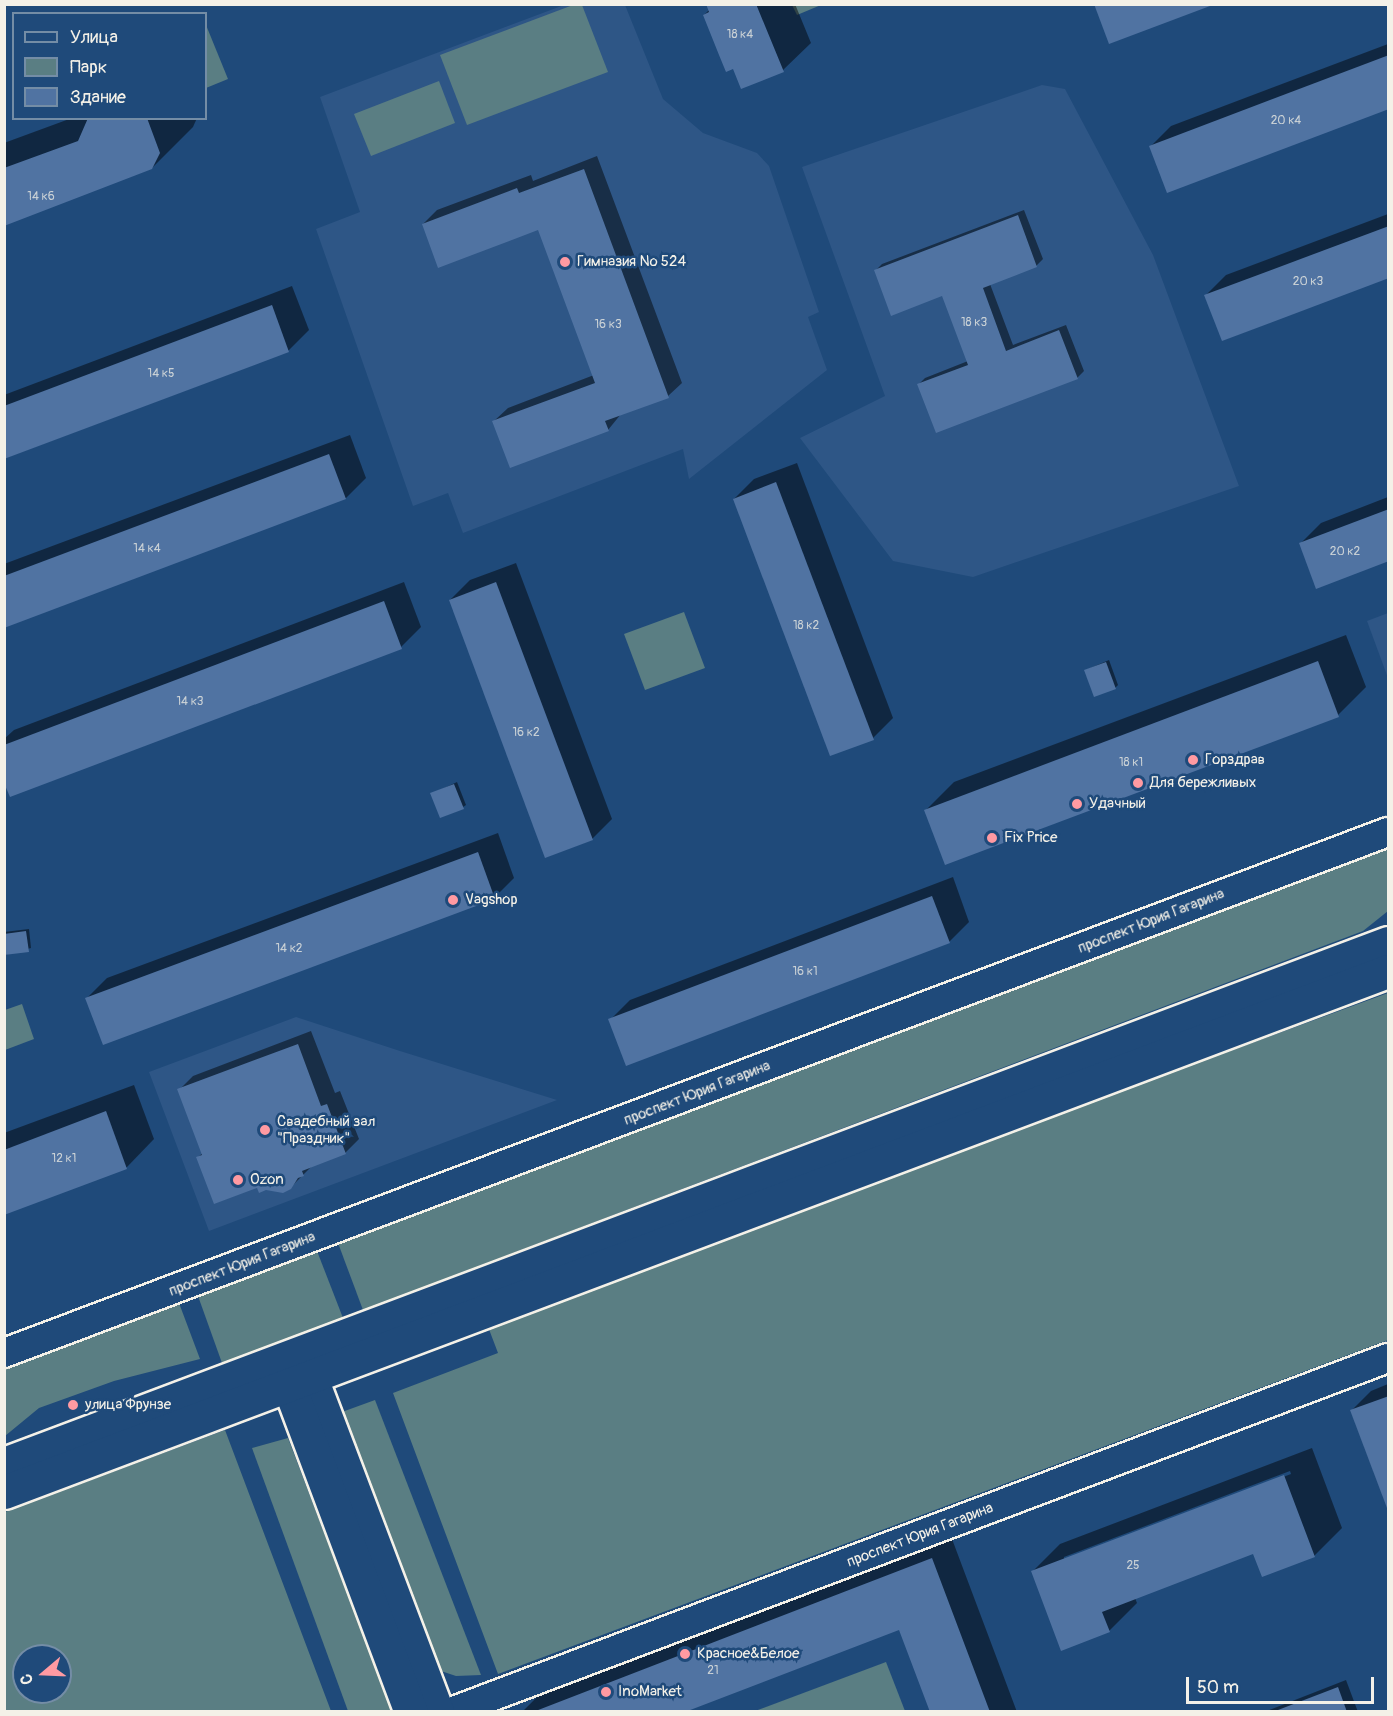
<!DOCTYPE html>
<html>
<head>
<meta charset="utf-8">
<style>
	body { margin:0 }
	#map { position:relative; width:1393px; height:1716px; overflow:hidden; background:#1f4a7a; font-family:Pangolin,sans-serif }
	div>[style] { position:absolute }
	.built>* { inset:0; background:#2e5686 }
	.green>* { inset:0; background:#5a7e83 }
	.shadow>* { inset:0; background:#0007 }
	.building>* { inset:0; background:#5073a2 }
	.roads { filter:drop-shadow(2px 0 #f4f1e8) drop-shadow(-2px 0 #f4f1e8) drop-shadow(0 2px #f4f1e8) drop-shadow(0 -2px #f4f1e8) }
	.street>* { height:28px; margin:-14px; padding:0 14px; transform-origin:14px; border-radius:14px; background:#1f4a7a }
	.secondary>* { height:33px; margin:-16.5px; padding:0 16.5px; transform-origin:16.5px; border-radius:16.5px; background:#1f4a7a }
	.dots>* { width:16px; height:16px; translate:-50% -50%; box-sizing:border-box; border:3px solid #1f4a7a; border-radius:50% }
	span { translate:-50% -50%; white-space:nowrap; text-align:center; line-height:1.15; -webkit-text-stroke:5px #1f4a7a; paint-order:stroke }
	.number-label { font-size:12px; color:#cbd2d6 }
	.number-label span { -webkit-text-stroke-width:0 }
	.poi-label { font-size:15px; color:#f4f1e8 }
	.left { translate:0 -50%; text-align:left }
	.street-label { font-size:15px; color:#f4f1e8 }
	.frame { position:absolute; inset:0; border:6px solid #f4f1e8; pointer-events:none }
	.legend { position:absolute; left:12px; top:12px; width:195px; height:108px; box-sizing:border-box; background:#1f4a7a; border:2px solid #748da6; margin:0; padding:8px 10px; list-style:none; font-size:18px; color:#f4f1e8 }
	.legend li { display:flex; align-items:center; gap:12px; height:30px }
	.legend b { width:30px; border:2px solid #748da6 }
	.north { position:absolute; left:12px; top:1644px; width:60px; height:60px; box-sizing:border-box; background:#1f4a7a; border:2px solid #748da6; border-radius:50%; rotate:251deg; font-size:16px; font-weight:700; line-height:24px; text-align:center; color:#f4f1e8 }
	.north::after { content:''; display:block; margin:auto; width:21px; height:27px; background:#ff9aa2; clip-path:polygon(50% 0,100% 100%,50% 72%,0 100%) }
	.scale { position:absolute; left:1186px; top:1677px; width:188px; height:27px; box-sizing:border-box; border:3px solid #f4f1e8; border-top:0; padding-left:8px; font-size:18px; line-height:21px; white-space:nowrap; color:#f4f1e8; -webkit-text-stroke:4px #1f4a7a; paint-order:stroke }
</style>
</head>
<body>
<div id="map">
	<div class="built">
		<div style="clip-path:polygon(564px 5px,625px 5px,663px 99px,703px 133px,757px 153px,769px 166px,819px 312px,808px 317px,827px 370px,689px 479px,683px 449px,463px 533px,448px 493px,413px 506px,316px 229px,360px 212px,320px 97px)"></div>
		<div style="clip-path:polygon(1042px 85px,1065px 89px,1153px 255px,1239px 486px,973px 577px,893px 561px,800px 438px,885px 396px,802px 167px)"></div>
		<div style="clip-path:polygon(1388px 613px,1388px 678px,1367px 621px)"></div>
		<div style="clip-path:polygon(296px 1017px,400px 1051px,557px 1100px,209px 1231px,149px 1072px)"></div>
	</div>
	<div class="green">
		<div style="clip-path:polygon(573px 5px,582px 5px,608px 72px,467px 125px,440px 55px)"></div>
		<div style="clip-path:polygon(792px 5px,821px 5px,797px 15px)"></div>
		<div style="clip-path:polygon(206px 25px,228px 79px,206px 88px)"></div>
		<div style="clip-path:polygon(439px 81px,455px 123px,371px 156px,354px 114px)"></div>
		<div style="clip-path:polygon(684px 612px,705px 668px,645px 690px,624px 634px)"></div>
		<div style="clip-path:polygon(1388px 848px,1388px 911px,1363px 931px,363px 1310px,338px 1243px)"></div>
		<div style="clip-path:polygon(1388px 993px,1388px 1340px,498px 1674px,393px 1393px,498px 1353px,487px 1324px)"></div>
		<div style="clip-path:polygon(22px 1004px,34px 1039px,5px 1050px,5px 1010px)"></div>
		<div style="clip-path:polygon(317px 1251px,343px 1318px,222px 1363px,198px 1296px)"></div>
		<div style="clip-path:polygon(179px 1303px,200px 1359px,114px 1381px,39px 1408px,5px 1436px,5px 1369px)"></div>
		<div style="clip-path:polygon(375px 1400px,481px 1675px,456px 1676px,435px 1669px,342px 1412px)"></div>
		<div style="clip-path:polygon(evenodd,225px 1430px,331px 1711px,5px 1711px,5px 1512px,225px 1430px,24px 1656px,60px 1656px,60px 1692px,24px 1692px,24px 1656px)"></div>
		<div style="clip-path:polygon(288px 1438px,392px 1711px,348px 1711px,252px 1448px)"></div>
		<div style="clip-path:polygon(886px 1662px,905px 1711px,755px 1711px)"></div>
	</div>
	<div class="shadow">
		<div style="clip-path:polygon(708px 4px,795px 4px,811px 43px,783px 70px,734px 67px,704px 15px,710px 9px)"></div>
		<div style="clip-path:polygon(1388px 44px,1388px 108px,1151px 146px,1171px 126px)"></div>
		<div style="clip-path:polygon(72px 118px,197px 118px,193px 127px,152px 168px,4px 224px,4px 143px)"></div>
		<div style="clip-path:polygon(597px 156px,682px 383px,668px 396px,621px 414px,608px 430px,494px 421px,508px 408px,594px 375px,539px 228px,423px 224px,437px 210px,531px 175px,533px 181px)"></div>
		<div style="clip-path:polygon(1024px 210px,1043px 259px,1036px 266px,990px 284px,1013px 345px,1066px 325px,1084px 371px,1077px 378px,919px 384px,925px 378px,968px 361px,943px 294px,876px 270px,882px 264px)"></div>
		<div style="clip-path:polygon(1388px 214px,1388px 277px,1206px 295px,1226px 275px)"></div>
		<div style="clip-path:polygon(292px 286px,309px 330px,289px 350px,4px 457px,4px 395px)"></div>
		<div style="clip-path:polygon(350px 435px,366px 478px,346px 498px,4px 627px,4px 564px)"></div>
		<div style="clip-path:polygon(797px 463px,893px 718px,873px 738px,734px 499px,754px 479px)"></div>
		<div style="clip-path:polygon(1388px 497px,1388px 560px,1301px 543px,1321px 523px)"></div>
		<div style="clip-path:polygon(516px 563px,612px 819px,592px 839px,450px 600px,470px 580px)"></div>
		<div style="clip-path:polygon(404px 582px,421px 627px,401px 647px,4px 779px,4px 739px,14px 730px)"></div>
		<div style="clip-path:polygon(1346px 635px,1366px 687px,1338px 715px,926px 810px,954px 782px)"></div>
		<div style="clip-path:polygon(1109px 660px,1118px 685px,1115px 688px,1086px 670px)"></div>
		<div style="clip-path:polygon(457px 782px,466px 805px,463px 807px,432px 794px)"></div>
		<div style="clip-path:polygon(498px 833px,514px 878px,494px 898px,87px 998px,107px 978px)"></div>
		<div style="clip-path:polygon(953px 877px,969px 922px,949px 942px,610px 1020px,630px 1000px)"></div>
		<div style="clip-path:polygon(29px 929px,31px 948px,4px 955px,4px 932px)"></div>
		<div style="clip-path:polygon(311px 1031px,335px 1093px,340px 1091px,359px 1139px,345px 1153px,313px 1165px,290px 1188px,258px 1186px,198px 1157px,203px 1153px,179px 1090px,193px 1076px)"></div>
		<div style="clip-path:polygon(134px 1085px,154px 1139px,127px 1167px,4px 1213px,4px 1133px)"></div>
		<div style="clip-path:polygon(1388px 1384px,1388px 1509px,1351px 1411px,1371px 1391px)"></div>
		<div style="clip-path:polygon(evenodd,1312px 1448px,1342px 1528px,1314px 1556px,1254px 1552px,1135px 1598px,1137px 1603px,1109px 1631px,1032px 1572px,1060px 1544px,1312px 1448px,1290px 1471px,1291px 1474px,1064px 1560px,1064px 1557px,1290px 1471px)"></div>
		<div style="clip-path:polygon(952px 1539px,1017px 1712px,932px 1712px,900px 1628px,681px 1712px,522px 1712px,537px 1697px)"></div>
		<div style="clip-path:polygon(1346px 1680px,1358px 1712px,1264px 1712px)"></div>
	</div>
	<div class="building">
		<div style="clip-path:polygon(706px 4px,756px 4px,784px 72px,741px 89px,733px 69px,726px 72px,719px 55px,703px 15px,709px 12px)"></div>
		<div style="clip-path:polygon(1094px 4px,1209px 4px,1210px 6px,1109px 44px)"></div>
		<div style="clip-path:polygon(1389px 55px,1389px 109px,1167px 193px,1149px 146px)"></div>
		<div style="clip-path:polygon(88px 118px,147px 118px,160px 153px,152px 169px,4px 226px,4px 168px,78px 141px)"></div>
		<div style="clip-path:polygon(584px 169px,669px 398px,605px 421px,609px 431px,510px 468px,492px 421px,595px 383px,538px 230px,438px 268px,422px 224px,517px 188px,519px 193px)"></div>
		<div style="clip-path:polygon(1018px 215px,1037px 267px,983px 288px,1006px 351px,1059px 330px,1078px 379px,936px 433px,917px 384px,968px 365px,942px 296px,891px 316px,874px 270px)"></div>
		<div style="clip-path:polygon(1389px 226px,1389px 278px,1222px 341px,1204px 295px)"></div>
		<div style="clip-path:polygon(272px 305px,289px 352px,4px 459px,4px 406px)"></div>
		<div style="clip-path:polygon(329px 454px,346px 499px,4px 628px,4px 576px)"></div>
		<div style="clip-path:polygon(776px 482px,874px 740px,830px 756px,733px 499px)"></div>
		<div style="clip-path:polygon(1389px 509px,1389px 561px,1316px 589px,1299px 543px)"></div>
		<div style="clip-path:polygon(496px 582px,593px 840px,545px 858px,449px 600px)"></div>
		<div style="clip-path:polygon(384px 601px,402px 649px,10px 797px,4px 783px,4px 745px)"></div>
		<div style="clip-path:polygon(1318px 661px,1339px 717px,945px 865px,924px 810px)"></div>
		<div style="clip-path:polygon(1106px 662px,1116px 689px,1094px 697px,1084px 670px)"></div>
		<div style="clip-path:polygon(454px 784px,464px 809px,440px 818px,430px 793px)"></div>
		<div style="clip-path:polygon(478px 852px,495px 899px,103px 1045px,85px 998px)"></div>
		<div style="clip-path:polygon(932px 896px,950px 943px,626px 1066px,608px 1019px)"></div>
		<div style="clip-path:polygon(26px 931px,29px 952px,4px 955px,4px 934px)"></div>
		<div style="clip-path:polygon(298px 1044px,321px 1106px,327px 1104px,346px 1154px,302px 1171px,304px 1176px,298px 1178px,291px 1189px,283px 1193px,266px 1190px,259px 1193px,257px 1188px,214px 1204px,196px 1157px,202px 1155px,177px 1089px)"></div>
		<div style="clip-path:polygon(106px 1111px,127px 1169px,4px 1215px,4px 1150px)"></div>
		<div style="clip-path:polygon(1389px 1396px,1389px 1507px,1387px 1508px,1350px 1410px)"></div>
		<div style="clip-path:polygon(1284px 1475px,1315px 1557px,1262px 1577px,1253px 1554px,1102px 1612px,1110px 1632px,1061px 1651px,1031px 1571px)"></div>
		<div style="clip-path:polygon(932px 1558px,990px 1712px,930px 1712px,899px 1630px,685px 1712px,533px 1712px)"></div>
		<div style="clip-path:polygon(1338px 1687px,1347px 1712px,1278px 1712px,1278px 1710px)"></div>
	</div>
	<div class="roads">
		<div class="street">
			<div style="left:4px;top:1353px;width:1479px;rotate:-20.63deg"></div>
			<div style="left:451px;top:1712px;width:1002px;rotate:-20.7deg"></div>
		</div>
		<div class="secondary">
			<div style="left:295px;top:1362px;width:23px;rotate:45deg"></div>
			<div style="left:311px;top:1378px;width:357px;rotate:69.3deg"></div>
			<div style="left:289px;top:1364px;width:22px;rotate:90deg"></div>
			<div style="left:289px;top:1386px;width:348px;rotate:69.5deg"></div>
			<div style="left:4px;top:1464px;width:1479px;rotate:-20.63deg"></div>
			<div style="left:4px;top:1492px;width:1479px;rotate:-20.63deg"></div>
		</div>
	</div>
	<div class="dots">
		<div style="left:565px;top:262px;background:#ff9aa2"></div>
		<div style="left:1193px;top:760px;background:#ff9aa2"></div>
		<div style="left:1138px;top:783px;background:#ff9aa2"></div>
		<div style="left:1077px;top:804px;background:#ff9aa2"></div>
		<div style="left:992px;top:838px;background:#ff9aa2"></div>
		<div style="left:453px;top:900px;background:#ff9aa2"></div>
		<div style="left:265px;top:1130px;background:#ff9aa2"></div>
		<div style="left:238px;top:1180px;background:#ff9aa2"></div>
		<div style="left:73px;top:1405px;background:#ff9aa2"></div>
		<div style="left:685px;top:1654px;background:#ff9aa2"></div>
		<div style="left:606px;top:1692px;background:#ff9aa2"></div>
	</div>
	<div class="number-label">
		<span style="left:740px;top:35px">18 к4</span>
		<span style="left:1286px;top:121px">20 к4</span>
		<span style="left:41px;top:197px">14 к6</span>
		<span style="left:1308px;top:282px">20 к3</span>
		<span style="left:974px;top:323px">18 к3</span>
		<span style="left:608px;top:325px">16 к3</span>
		<span style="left:161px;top:374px">14 к5</span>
		<span style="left:147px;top:549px">14 к4</span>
		<span style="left:1345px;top:552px">20 к2</span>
		<span style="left:806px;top:626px">18 к2</span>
		<span style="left:190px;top:702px">14 к3</span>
		<span style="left:526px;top:733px">16 к2</span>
		<span style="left:1131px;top:763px">18 к1</span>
		<span style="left:289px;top:949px">14 к2</span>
		<span style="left:805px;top:972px">16 к1</span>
		<span style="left:64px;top:1159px">12 к1</span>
		<span style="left:1133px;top:1566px">25</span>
		<span style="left:713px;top:1671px">21</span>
	</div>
	<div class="poi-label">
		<span class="left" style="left:577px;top:262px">Гимназия № 524</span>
		<span class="left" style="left:1205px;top:760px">Горздрав</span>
		<span class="left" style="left:1150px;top:783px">Для бережливых</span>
		<span class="left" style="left:1089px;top:804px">Удачный</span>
		<span class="left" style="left:1004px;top:838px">Fix Price</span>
		<span class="left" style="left:465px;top:900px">Vagshop</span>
		<span class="left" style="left:277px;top:1130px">Свадебный зал<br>"Праздник"</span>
		<span class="left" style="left:250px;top:1180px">Ozon</span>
		<span class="left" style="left:85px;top:1405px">улица Фрунзе</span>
		<span class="left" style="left:697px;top:1654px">Красное&amp;Белое</span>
		<span class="left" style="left:618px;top:1692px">InoMarket</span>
	</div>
	<div class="street-label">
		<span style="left:1151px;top:921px;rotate:-21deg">проспект Юрия Гагарина</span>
		<span style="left:697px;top:1093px;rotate:-21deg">проспект Юрия Гагарина</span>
		<span style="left:242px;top:1264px;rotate:-21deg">проспект Юрия Гагарина</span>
		<span style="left:920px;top:1535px;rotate:-21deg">проспект Юрия Гагарина</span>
	</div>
	<div class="frame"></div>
	<ul class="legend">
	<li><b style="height:8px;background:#1f4a7a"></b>Улица</li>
	<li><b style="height:16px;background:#5a7e83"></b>Парк</li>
	<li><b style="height:16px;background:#5073a2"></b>Здание</li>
	</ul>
	<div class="north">С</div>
	<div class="scale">50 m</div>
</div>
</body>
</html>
